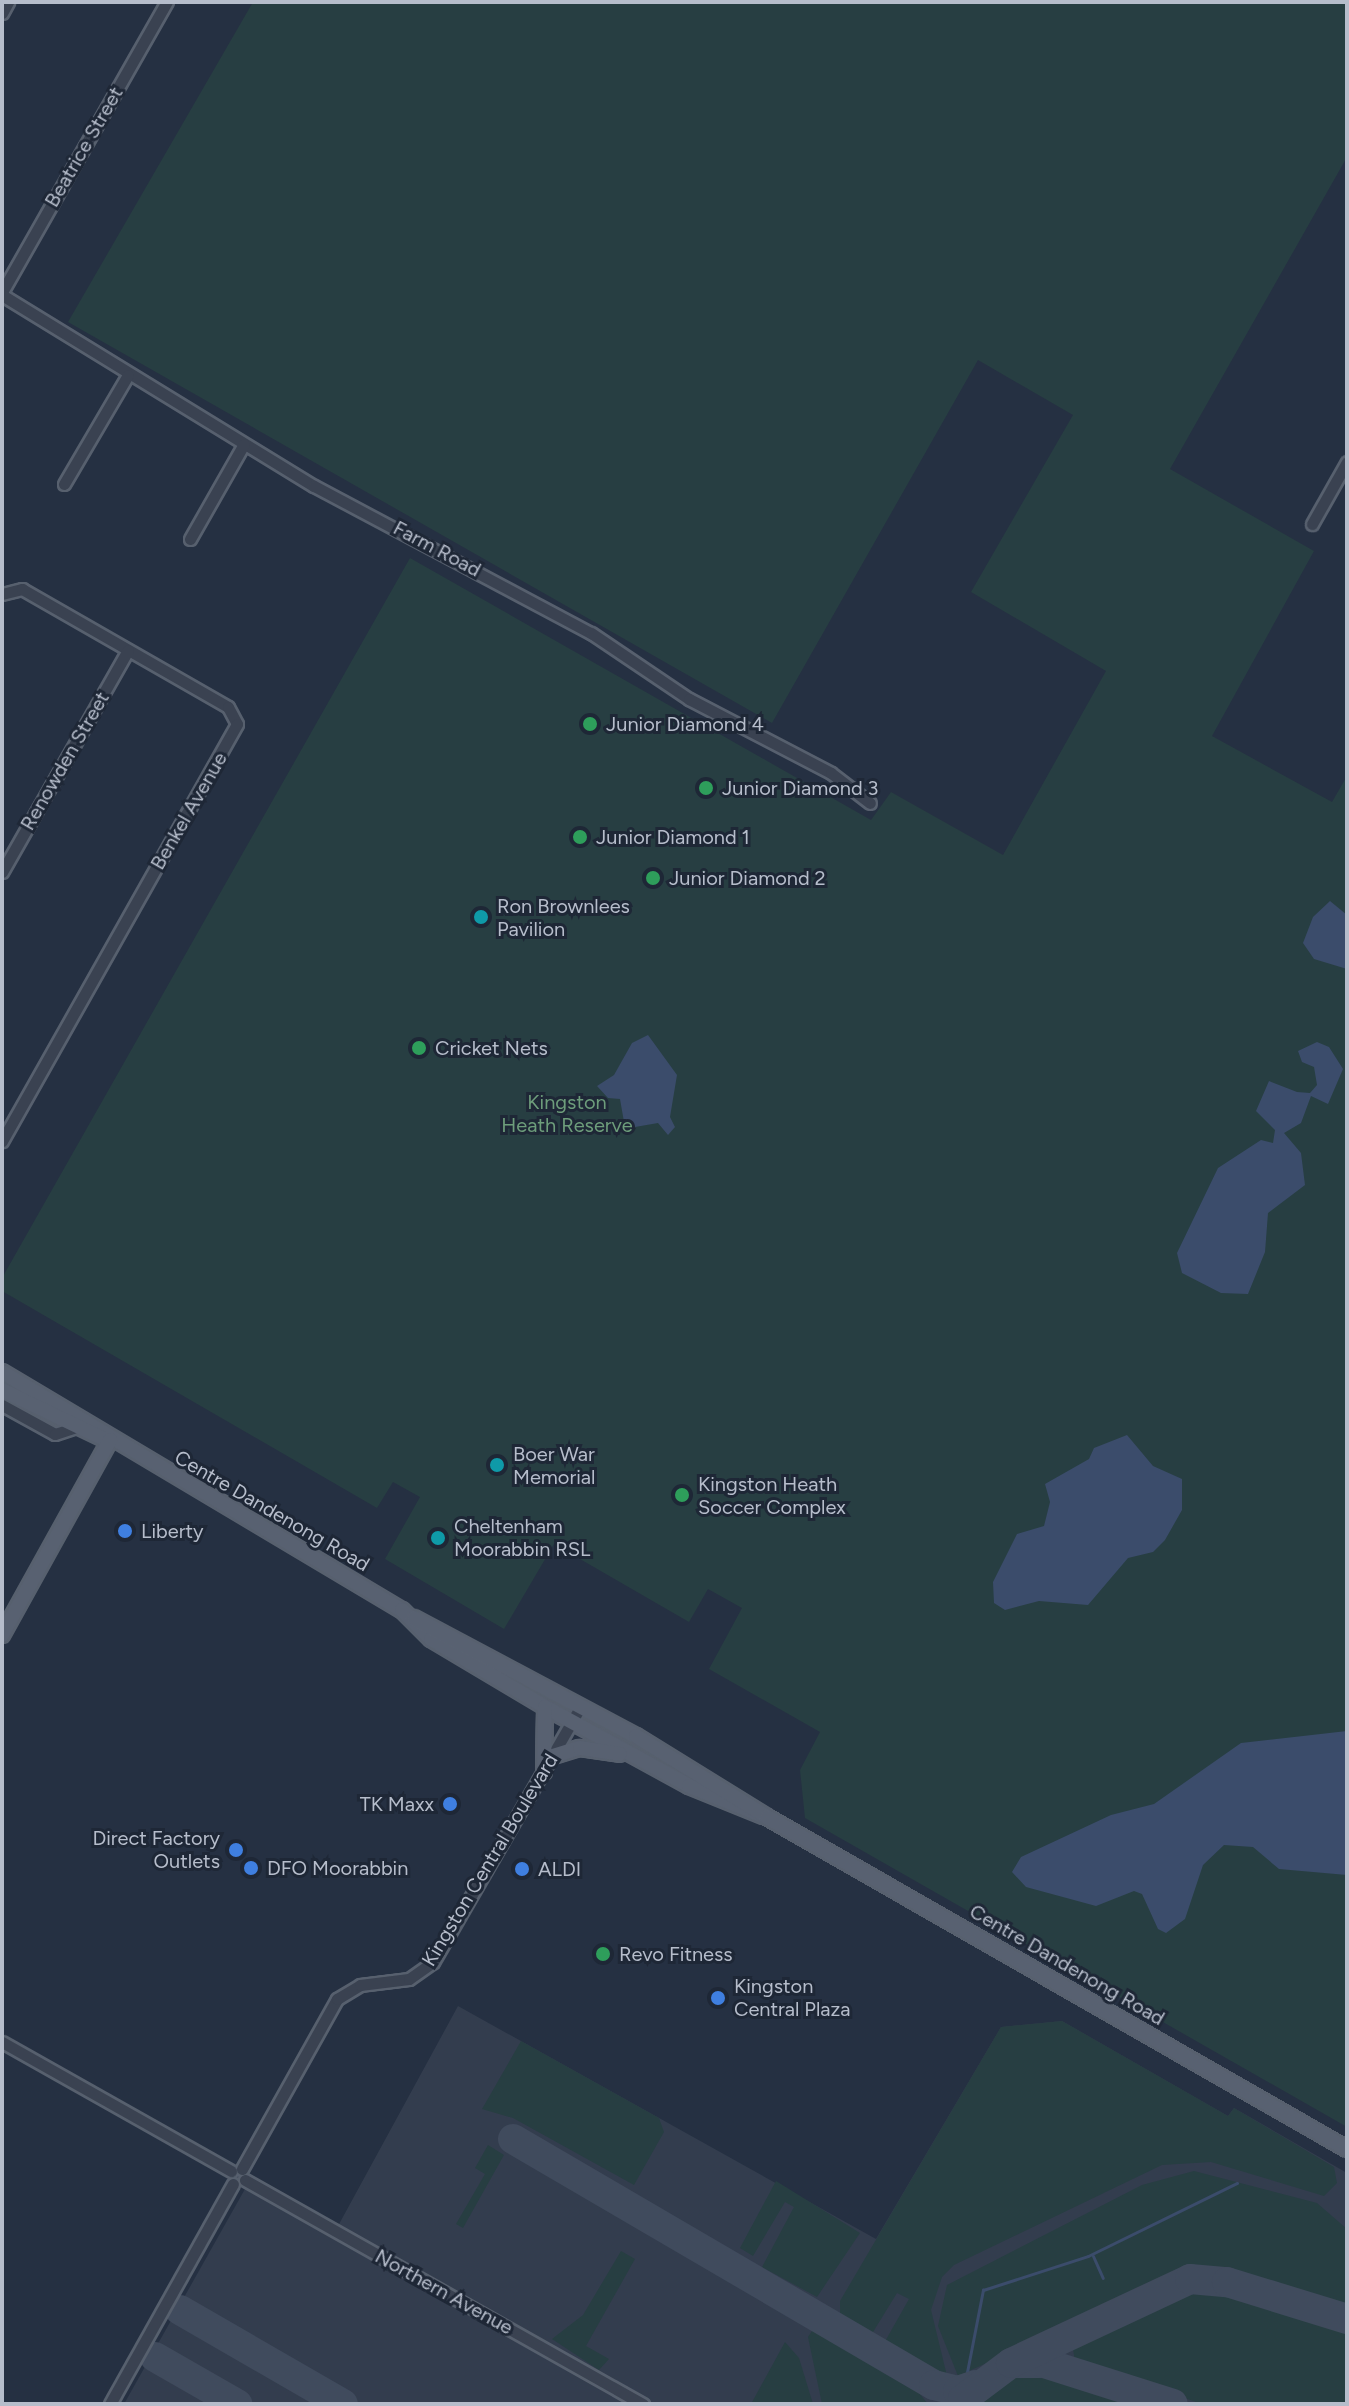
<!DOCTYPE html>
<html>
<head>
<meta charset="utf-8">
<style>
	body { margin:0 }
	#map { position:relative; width:1349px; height:2406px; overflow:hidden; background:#253042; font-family:Figtree,sans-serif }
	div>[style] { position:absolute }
	.airport>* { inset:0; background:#333d4e }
	.green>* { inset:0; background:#273e42 }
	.water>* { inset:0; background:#3b4c6b }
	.stream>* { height:3px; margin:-1.5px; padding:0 1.5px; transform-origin:1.5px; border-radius:1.5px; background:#3b4c6b }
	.taxiway>* { height:30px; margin:-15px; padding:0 15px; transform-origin:15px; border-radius:15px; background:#404b5d }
	.roads { filter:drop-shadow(2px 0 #57606e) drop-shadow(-2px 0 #57606e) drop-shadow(0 2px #57606e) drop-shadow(0 -2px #57606e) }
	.minor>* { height:11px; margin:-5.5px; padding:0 5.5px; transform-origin:5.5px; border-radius:5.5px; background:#3a4251 }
	.major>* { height:14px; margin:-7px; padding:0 7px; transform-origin:7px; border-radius:7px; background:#586171 }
	.dots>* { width:22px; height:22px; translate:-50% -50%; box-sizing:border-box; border:4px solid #1e2736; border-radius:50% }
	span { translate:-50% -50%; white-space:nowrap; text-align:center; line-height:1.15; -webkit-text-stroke:6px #1e2736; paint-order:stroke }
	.street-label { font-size:20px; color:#b6bdcb }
	.poi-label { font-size:20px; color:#b6bdcb }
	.left { translate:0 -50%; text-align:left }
	.right { translate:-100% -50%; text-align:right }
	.park-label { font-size:20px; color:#6d9d7b }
	.frame { position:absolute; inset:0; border:4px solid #b6bdcb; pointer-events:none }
</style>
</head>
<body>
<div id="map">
	<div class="airport">
		<div style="clip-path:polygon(458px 2006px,876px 2239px,1001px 2027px,1062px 2021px,1228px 2116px,1234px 2108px,1347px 2173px,1347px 2404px,124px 2404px,245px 2189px,332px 2237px)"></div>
	</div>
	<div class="green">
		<div style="clip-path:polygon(253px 2px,1347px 2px,1347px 157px,1170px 469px,1314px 551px,1212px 736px,1332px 802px,1347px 776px,1347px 2127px,805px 1818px,800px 1770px,820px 1732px,709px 1669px,742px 1608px,708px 1589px,689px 1622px,554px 1544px,504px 1629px,385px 1559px,420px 1497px,393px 1482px,377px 1508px,2px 1291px,2px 1278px,410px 558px,871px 820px,891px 792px,1003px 855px,1106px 671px,971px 592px,1073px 415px,978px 360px,772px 723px,68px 322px)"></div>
		<div style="clip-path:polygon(1062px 2021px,1228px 2116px,1234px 2108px,1334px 2167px,1337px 2183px,1324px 2196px,1211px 2162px,1162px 2165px,954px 2265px,942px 2277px,931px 2310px,948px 2380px,883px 2345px,909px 2299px,897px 2293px,870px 2337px,840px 2317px,840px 2301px,1001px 2027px)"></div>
		<div style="clip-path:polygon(521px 2041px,659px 2118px,664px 2132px,634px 2185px,513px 2118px,482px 2109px)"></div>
		<div style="clip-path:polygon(488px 2145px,504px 2155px,463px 2228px,456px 2224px,485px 2174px,475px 2168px)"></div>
		<div style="clip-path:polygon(1194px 2171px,1317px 2203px,1347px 2229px,1347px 2310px,1232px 2275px,1192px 2270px,958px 2376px,938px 2326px,947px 2285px,1142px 2185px)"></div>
		<div style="clip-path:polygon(776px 2181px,860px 2233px,817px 2297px,762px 2267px,794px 2207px,785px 2202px,753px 2256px,740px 2248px)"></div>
		<div style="clip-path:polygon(621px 2251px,635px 2259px,586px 2346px,609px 2359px,599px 2370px,552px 2339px,583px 2315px)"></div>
		<div style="clip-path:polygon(1187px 2288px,1229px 2291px,1347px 2327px,1347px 2404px,1202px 2404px,1075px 2361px,1073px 2349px,1080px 2338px)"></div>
		<div style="clip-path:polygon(814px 2328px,911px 2383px,928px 2404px,822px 2404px,808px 2337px)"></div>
		<div style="clip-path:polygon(785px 2342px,799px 2358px,813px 2404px,751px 2404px)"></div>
		<div style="clip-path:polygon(1031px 2372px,1052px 2375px,1145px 2404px,983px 2404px,975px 2397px,1010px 2375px)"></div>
	</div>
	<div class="water">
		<div style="clip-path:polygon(1330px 901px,1347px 915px,1347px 969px,1314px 959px,1303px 943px,1313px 917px)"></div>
		<div style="clip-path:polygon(648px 1035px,677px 1075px,670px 1117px,675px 1127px,668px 1135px,658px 1123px,635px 1127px,624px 1122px,620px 1099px,608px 1098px,597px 1086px,614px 1075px,632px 1043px)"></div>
		<div style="clip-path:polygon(1317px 1042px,1329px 1047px,1343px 1069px,1328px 1104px,1311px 1096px,1301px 1123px,1284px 1133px,1301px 1153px,1305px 1185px,1268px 1213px,1265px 1252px,1248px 1294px,1221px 1293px,1182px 1273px,1177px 1253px,1218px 1168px,1261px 1140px,1273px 1143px,1275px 1130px,1256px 1111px,1269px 1081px,1297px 1092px,1310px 1093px,1317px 1085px,1314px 1067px,1302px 1062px,1298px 1051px)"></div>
		<div style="clip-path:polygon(1127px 1435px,1153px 1466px,1182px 1479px,1182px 1510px,1165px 1540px,1153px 1552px,1128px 1558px,1088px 1605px,1039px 1601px,1005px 1610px,994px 1603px,993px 1582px,1017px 1534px,1044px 1526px,1050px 1502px,1045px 1484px,1089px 1459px,1094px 1448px)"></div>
		<div style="clip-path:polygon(1347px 1731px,1347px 1875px,1279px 1869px,1253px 1847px,1224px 1845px,1203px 1865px,1185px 1919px,1166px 1933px,1158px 1929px,1142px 1894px,1134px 1891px,1096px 1906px,1026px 1887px,1012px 1872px,1021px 1857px,1111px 1815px,1154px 1804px,1241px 1743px)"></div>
	</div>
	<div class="stream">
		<div style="left:1093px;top:2256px;width:24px;rotate:66deg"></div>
		<div style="left:967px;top:2372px;width:84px;rotate:-79deg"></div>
		<div style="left:983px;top:2290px;width:110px;rotate:-17.9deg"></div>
		<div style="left:1088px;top:2256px;width:166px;rotate:-26.1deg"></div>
	</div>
	<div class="taxiway">
		<div style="left:513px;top:2139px;width:488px;rotate:30.3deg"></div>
		<div style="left:934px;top:2385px;width:25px;rotate:14deg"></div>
		<div style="left:958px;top:2391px;width:18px;rotate:-19deg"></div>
		<div style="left:180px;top:2310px;width:188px;rotate:30deg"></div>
		<div style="left:155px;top:2357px;width:95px;rotate:29.8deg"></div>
		<div style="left:1013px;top:2363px;width:31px"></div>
		<div style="left:1044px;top:2363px;width:135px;rotate:17.6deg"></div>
		<div style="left:963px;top:2399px;width:60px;rotate:-36.9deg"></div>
		<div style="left:1011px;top:2363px;width:198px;rotate:-25.1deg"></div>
		<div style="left:1190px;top:2279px;width:37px;rotate:5deg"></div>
		<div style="left:1227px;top:2282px;width:126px;rotate:17.1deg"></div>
	</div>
	<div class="roads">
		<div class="minor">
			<div style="left:2px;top:13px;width:13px;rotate:-61deg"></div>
			<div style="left:2px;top:292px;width:334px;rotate:-60.4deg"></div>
			<div style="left:2px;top:295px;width:366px;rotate:31.5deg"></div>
			<div style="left:314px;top:486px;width:314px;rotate:28deg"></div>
			<div style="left:591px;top:633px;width:118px;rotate:34deg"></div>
			<div style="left:689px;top:699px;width:160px;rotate:27.5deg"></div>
			<div style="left:831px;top:773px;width:49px;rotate:37.6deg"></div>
			<div style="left:64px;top:484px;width:126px;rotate:-59.6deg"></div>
			<div style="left:1312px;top:524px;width:71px;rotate:-60.6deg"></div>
			<div style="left:190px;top:539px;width:109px;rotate:-60.4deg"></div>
			<div style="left:2px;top:594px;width:21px;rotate:-14deg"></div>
			<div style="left:22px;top:589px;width:237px;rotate:29.8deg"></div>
			<div style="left:228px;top:707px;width:19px;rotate:62deg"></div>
			<div style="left:237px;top:724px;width:479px;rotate:119.4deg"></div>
			<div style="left:2px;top:872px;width:255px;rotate:-60.4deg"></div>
			<div style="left:2px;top:1405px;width:60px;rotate:28.7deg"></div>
			<div style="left:55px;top:1434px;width:19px;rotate:-18deg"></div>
			<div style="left:2px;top:2042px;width:263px;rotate:29.4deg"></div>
			<div style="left:242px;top:2169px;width:195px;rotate:-60.8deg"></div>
			<div style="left:337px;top:1999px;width:27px;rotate:-31deg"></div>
			<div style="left:360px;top:1985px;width:49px;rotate:-7deg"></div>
			<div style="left:409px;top:1979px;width:29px;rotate:-35deg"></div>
			<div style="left:433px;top:1962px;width:296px;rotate:-60deg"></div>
			<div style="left:245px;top:2180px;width:457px;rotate:29.4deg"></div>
			<div style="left:110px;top:2404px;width:252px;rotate:-60.8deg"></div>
		</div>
		<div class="major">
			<div style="left:2px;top:1372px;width:465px;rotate:30.8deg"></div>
			<div style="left:402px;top:1610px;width:41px;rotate:45deg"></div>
			<div style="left:431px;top:1639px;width:133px;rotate:30.8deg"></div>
			<div style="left:545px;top:1707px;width:164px;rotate:28.7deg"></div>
			<div style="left:689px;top:1786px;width:80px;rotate:22.1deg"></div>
			<div style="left:2px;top:1390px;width:111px;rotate:25.6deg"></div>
			<div style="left:414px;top:1618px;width:251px;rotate:28deg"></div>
			<div style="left:636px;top:1736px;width:154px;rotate:31.7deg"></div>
			<div style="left:767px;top:1817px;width:668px;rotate:29.79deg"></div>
			<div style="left:2px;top:1635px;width:223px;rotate:-61deg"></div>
			<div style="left:553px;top:1756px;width:28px;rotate:-17deg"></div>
			<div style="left:580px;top:1748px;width:40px;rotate:8.5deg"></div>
			<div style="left:544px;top:1772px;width:65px;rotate:-89.1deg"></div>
		</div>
	</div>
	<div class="dots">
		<div style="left:590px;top:724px;background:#2e9e5b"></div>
		<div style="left:706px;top:788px;background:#2e9e5b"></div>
		<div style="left:580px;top:837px;background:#2e9e5b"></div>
		<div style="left:653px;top:878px;background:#2e9e5b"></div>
		<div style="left:481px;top:917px;background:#0f9aa8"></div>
		<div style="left:419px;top:1048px;background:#2e9e5b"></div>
		<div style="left:497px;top:1465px;background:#0f9aa8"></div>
		<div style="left:682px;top:1495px;background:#2e9e5b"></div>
		<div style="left:125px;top:1531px;background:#3f7fe0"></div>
		<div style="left:438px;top:1538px;background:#0f9aa8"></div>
		<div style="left:450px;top:1804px;background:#3f7fe0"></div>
		<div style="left:236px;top:1850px;background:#3f7fe0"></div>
		<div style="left:251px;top:1868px;background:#3f7fe0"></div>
		<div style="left:522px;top:1869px;background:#3f7fe0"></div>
		<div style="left:603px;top:1954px;background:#2e9e5b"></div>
		<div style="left:718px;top:1998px;background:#3f7fe0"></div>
	</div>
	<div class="street-label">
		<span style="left:84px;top:147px;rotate:-60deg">Beatrice Street</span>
		<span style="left:437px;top:549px;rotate:28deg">Farm Road</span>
		<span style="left:65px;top:761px;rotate:-60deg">Renowden Street</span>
		<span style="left:189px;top:811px;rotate:-60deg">Benkel Avenue</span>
		<span style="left:272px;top:1511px;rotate:30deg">Centre Dandenong Road</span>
		<span style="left:490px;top:1860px;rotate:-59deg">Kingston Central Boulevard</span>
		<span style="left:1067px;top:1965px;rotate:30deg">Centre Dandenong Road</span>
		<span style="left:444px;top:2292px;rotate:29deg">Northern Avenue</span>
	</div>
	<div class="poi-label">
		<span class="left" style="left:606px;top:724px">Junior Diamond 4</span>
		<span class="left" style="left:722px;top:788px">Junior Diamond 3</span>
		<span class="left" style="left:596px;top:837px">Junior Diamond 1</span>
		<span class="left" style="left:669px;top:878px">Junior Diamond 2</span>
		<span class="left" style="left:497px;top:918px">Ron Brownlees<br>Pavilion</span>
		<span class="left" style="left:435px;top:1048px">Cricket Nets</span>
		<span class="left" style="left:513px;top:1466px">Boer War<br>Memorial</span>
		<span class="left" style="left:698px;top:1496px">Kingston Heath<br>Soccer Complex</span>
		<span class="left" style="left:454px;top:1538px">Cheltenham<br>Moorabbin RSL</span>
		<span class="left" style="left:141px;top:1531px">Liberty</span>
		<span class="right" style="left:434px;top:1804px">TK Maxx</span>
		<span class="right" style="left:220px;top:1850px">Direct Factory<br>Outlets</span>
		<span class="left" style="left:267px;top:1868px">DFO Moorabbin</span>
		<span class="left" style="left:538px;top:1869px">ALDI</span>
		<span class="left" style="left:619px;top:1954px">Revo Fitness</span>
		<span class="left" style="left:734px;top:1998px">Kingston<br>Central Plaza</span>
	</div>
	<div class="park-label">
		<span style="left:567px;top:1114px">Kingston<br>Heath Reserve</span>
	</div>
	<div class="frame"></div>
</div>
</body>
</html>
